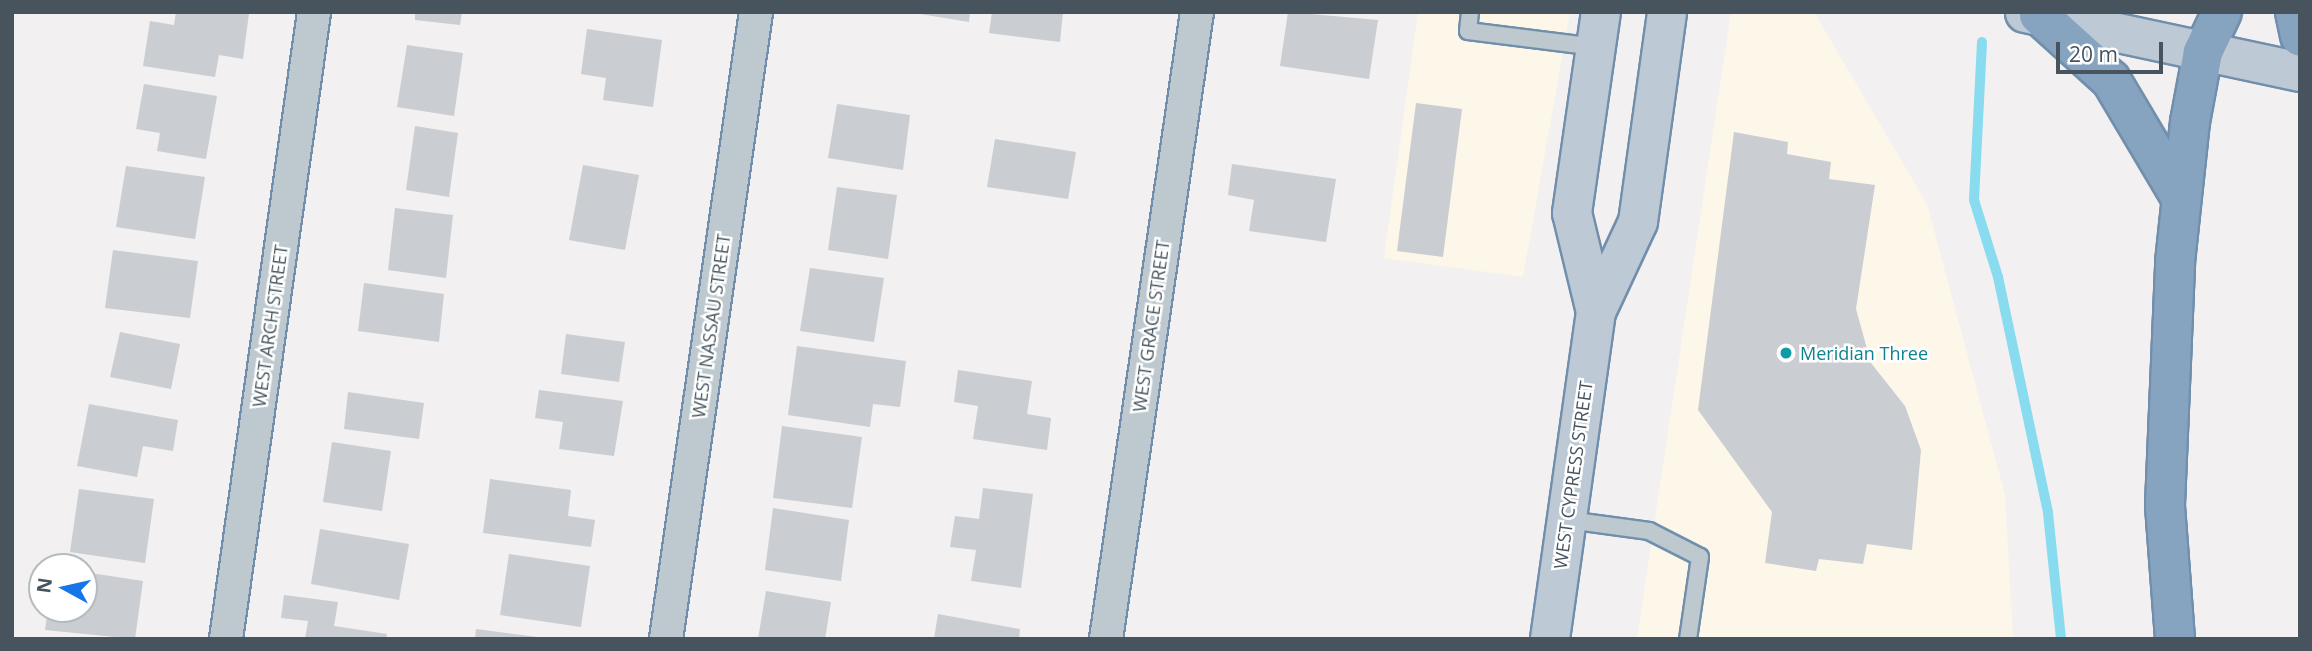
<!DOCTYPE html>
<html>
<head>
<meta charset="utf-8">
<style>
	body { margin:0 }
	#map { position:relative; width:2312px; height:651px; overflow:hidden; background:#f2f0f0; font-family:"Open Sans",sans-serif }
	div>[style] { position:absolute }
	.commercial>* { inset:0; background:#fdf7e9 }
	.stream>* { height:10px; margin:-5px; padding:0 5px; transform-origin:5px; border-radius:5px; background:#89dcef }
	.building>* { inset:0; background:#cacdd2 }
	.roads { filter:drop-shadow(2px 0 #718fac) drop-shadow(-2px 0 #718fac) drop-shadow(0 2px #718fac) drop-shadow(0 -2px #718fac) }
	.lane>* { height:16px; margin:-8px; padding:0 8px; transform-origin:8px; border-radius:8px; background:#bdc8cf }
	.street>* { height:32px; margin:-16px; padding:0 16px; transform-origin:16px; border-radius:16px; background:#bdc8cf }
	.secondary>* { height:38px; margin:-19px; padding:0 19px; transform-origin:19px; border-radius:19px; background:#bdc9d4 }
	.highway>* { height:38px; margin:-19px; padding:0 19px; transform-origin:19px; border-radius:19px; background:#86a4c0 }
	.dots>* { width:19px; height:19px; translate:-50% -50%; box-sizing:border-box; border:4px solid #fff; border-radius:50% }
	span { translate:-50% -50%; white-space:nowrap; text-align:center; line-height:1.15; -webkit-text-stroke:5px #fff; paint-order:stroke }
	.street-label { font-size:18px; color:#47545e }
	.culture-label { font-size:18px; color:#0d838f }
	.left { translate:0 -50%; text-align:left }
	.frame { position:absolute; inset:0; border:14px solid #47545e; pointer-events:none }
	.north { position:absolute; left:28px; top:553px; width:70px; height:70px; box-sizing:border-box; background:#fff; border:2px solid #b5bbbf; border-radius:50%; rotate:278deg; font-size:19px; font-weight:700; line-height:28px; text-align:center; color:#47545e }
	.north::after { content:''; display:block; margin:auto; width:24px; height:32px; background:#1476e8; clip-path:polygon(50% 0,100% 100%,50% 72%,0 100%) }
	.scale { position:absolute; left:2056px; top:42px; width:107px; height:32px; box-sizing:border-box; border:4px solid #47545e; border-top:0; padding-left:9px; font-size:21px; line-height:24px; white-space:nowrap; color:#47545e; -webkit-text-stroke:5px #fff; paint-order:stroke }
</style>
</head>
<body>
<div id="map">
	<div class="commercial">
		<div style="clip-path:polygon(1418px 12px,1570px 12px,1523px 277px,1384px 258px)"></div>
		<div style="clip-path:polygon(1731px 12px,1814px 12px,1927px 204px,2005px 495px,2013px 639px,1637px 639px)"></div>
	</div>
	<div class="stream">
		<div style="left:1982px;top:42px;width:158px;rotate:92.9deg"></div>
		<div style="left:1974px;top:200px;width:81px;rotate:72.7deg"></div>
		<div style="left:1998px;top:277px;width:241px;rotate:78deg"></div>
		<div style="left:2048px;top:513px;width:127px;rotate:84.1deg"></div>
	</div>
	<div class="building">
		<div style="clip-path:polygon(176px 12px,249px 13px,243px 59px,219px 55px,215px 77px,143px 66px,150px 21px,174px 25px)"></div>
		<div style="clip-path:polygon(415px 12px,462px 12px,460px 25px,415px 20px)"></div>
		<div style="clip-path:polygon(908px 12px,970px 12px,969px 22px)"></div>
		<div style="clip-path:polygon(992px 12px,1063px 12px,1060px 42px,989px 33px)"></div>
		<div style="clip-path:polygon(1288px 12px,1378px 20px,1369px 79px,1280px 66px)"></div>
		<div style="clip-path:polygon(587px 29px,662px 40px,653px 107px,603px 100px,606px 78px,581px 74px)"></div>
		<div style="clip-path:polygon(407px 45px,463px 53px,454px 116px,397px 107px)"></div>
		<div style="clip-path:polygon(144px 84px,217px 96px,206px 159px,157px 151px,160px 133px,136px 129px)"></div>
		<div style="clip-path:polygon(1416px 103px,1462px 109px,1443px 257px,1397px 251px)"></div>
		<div style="clip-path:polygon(837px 104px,910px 115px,903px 170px,828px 158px)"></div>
		<div style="clip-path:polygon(415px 126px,458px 133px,449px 197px,406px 190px)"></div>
		<div style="clip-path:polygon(1734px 132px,1788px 142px,1787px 154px,1831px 162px,1829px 179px,1875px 185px,1856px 309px,1871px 363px,1905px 406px,1921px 450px,1912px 550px,1867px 544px,1863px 564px,1819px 559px,1816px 571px,1765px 563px,1772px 512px,1698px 410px)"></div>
		<div style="clip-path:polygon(995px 139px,1076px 152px,1068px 199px,987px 187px)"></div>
		<div style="clip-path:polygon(1232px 164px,1336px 179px,1326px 242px,1249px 231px,1254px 200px,1228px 195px)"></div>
		<div style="clip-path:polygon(583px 165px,639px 175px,625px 250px,569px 240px)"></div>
		<div style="clip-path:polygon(126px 166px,205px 177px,195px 239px,116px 227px)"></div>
		<div style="clip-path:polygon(837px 187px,897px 195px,888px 259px,828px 250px)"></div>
		<div style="clip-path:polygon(395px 208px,453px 215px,446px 278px,388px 270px)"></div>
		<div style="clip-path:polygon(113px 250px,198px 261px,190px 318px,105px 308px)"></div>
		<div style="clip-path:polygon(810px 268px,884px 278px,874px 342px,800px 331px)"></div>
		<div style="clip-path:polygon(364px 283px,444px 294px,439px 342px,358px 331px)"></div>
		<div style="clip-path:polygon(120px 332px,180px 344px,171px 389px,110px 377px)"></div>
		<div style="clip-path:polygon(566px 334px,625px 342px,619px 382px,561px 374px)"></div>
		<div style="clip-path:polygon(797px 346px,906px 361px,900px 407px,873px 404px,870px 427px,788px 415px)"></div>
		<div style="clip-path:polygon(958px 370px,1032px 381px,1027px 414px,1051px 418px,1047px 450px,973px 439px,978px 406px,954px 402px)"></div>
		<div style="clip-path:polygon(539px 390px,623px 401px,614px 456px,559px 449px,563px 422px,535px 418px)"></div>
		<div style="clip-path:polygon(348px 392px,424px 403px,419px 439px,344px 429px)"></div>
		<div style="clip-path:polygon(89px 404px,178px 420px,173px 451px,143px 446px,137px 477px,77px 466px)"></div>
		<div style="clip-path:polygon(782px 426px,862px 437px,852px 508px,773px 498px)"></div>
		<div style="clip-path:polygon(332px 442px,391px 451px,382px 511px,323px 502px)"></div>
		<div style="clip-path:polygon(490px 479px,571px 490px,568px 516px,595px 520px,591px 547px,483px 533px)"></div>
		<div style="clip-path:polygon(983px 488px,1033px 494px,1021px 588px,971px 581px,976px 550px,950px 547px,955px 516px,979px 519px)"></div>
		<div style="clip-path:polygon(79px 489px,154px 499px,145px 563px,70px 552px)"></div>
		<div style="clip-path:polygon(773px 508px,849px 520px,841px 581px,765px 570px)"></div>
		<div style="clip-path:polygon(320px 529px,409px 544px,399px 600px,311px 584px)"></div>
		<div style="clip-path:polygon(509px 554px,590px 566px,581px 627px,500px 615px)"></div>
		<div style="clip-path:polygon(84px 572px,143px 581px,135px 639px,45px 630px,48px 609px,84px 609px)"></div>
		<div style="clip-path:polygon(766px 591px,831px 602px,825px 639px,758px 639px)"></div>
		<div style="clip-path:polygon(284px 595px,338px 602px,334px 626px,387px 634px,386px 639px,305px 639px,308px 621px,281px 618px)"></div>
		<div style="clip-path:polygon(938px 614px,1020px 629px,1019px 639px,934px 639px)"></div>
		<div style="clip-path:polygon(476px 629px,538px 637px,538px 639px,475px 639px)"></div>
	</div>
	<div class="roads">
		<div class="lane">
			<div style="left:1470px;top:12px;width:19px;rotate:96deg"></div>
			<div style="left:1468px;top:31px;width:129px;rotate:7.1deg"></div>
			<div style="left:1568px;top:520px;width:82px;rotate:7.7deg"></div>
			<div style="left:1649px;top:531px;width:57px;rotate:27deg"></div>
			<div style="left:1700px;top:557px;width:83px;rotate:98.3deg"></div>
		</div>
		<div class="street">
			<div style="left:226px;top:639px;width:633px;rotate:-82.01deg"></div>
			<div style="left:666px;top:639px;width:633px;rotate:-81.83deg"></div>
			<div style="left:1106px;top:639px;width:634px;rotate:-81.74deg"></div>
		</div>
		<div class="secondary">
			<div style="left:2025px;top:13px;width:281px;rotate:12.1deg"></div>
			<div style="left:1596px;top:312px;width:102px;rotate:-103.6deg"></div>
			<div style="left:1572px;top:213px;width:203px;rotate:-81.8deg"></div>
			<div style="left:1550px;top:639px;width:330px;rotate:-82deg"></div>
			<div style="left:1596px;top:312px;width:99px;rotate:-65deg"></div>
			<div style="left:1638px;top:222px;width:212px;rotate:-82.1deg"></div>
		</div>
		<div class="highway">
			<div style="left:2295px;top:12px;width:25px;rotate:78deg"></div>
			<div style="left:2039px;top:15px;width:97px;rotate:42.1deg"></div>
			<div style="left:2111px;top:80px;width:137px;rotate:59.3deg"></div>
			<div style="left:2175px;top:639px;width:134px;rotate:-94.3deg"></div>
			<div style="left:2165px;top:505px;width:243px;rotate:-87.6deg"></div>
			<div style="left:2175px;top:262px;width:141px;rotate:-83.9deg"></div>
			<div style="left:2190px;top:122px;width:71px;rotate:-79.5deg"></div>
			<div style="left:2203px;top:52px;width:44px;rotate:-64.6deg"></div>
		</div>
	</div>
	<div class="dots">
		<div style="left:1786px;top:353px;background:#0f9aa8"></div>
	</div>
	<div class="street-label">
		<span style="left:270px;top:326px;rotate:-82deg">WEST ARCH STREET</span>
		<span style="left:711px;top:326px;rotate:-82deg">WEST NASSAU STREET</span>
		<span style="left:1151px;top:326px;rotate:-82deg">WEST GRACE STREET</span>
		<span style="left:1573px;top:475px;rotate:-82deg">WEST CYPRESS STREET</span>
	</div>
	<div class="culture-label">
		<span class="left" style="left:1800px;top:353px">Meridian Three</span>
	</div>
	<div class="frame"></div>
	<div class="north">N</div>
	<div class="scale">20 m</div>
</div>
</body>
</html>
